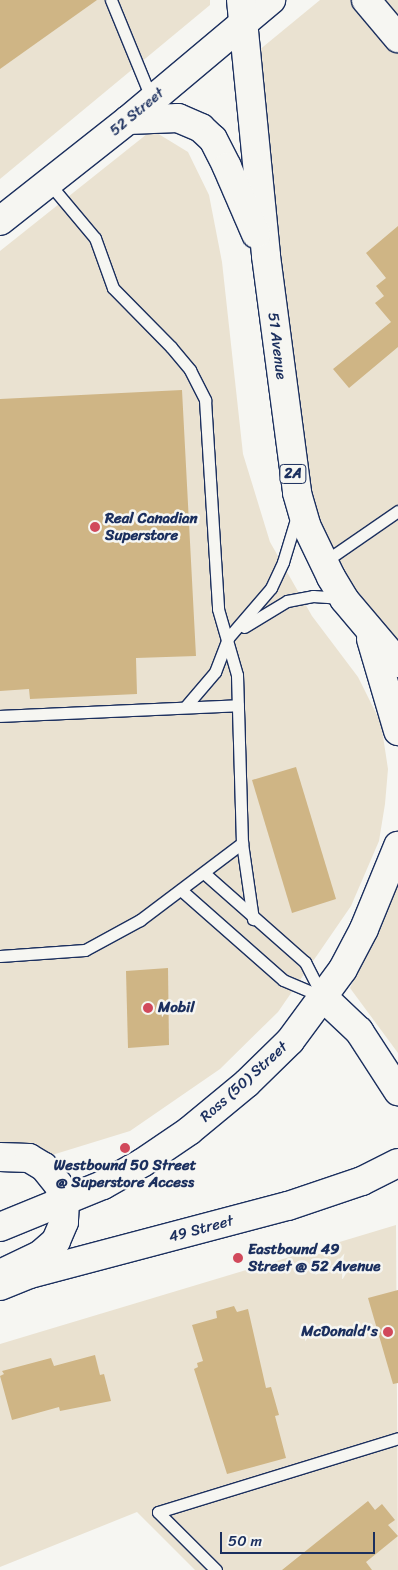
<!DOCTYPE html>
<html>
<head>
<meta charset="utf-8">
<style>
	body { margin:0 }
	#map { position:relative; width:398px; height:1570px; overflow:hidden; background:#f6f6f2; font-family:Sriracha,sans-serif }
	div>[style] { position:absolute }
	.built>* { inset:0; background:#eae2d1 }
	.building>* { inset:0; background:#cfb585 }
	.roads { filter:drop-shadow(1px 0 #1b2f5e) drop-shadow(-1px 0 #1b2f5e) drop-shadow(0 1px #1b2f5e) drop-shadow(0 -1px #1b2f5e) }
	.service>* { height:11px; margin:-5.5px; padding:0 5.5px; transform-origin:5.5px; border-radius:5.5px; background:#f6f6f2 }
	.tertiary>* { height:28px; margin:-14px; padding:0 14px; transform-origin:14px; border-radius:14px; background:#f6f6f2 }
	.secondary>* { height:28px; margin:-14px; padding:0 14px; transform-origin:14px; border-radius:14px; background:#f6f6f2 }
	.primary>* { height:28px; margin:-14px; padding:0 14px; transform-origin:14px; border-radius:14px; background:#f6f6f2 }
	.dots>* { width:14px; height:14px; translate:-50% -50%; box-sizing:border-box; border:2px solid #f6f6f2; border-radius:50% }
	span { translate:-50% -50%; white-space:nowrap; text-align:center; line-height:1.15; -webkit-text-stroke:5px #f6f6f2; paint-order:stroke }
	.shield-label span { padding:1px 4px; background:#f6f6f2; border:1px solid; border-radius:4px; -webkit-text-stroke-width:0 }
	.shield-label { font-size:14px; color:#1b2f5e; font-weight:700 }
	.street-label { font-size:15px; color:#1b2f5e }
	.poi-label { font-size:15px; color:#1b2f5e; font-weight:700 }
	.left { translate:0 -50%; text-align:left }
	.right { translate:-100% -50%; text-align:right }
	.scale { position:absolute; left:220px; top:1532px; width:155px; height:22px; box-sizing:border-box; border:2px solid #1b2f5e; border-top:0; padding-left:6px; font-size:15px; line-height:18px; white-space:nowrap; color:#1b2f5e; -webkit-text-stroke:4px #f6f6f2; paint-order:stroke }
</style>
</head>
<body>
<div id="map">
	<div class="built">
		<div style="clip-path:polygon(0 0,210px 0,210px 5px,0 179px)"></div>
		<div style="clip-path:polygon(320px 0,398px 0,398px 640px,356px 591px,325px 541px,311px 502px,299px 444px,258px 51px)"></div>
		<div style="clip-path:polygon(152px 130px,188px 152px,209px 195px,222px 262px,243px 454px,270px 542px,312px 616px,358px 677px,381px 723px,388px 769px,385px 804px,379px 841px,351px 906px,278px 1012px,220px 1069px,130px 1131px,0 1171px,0 251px)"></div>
		<div style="clip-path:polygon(398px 883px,398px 1053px,350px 988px)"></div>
		<div style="clip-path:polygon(396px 1225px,398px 1570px,195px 1570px,137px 1512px,0 1567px,0 1344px)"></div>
	</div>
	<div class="building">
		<div style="clip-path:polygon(0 0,97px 0,0 69px)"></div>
		<div style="clip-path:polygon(398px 226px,398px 347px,349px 388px,333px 369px,391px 322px,375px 303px,384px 296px,376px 286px,386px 278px,366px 253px)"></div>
		<div style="clip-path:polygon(182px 390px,196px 656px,136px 658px,137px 694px,30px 699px,29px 689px,0 691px,0 399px)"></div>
		<div style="clip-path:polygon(296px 767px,336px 899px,292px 913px,252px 780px)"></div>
		<div style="clip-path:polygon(168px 968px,169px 1045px,128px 1048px,126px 971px)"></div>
		<div style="clip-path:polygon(398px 1290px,398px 1383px,393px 1384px,368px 1298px)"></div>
		<div style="clip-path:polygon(234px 1306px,237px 1312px,248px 1309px,266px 1388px,271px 1387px,279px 1415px,275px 1416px,286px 1458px,227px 1474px,194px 1369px,198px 1367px,197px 1363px,203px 1361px,192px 1325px,217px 1318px,216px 1311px)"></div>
		<div style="clip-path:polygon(95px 1355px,100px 1375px,104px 1374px,111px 1401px,60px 1411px,59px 1407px,12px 1420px,0 1376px,4px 1374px,2px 1371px,51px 1358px,54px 1366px)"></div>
		<div style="clip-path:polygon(368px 1501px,375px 1510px,382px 1504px,395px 1520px,388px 1525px,398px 1536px,366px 1562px,372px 1570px,282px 1570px)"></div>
	</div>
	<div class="roads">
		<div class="service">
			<div style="left:111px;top:0;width:108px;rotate:67.7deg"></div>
			<div style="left:48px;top:182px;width:73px;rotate:50deg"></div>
			<div style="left:95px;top:238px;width:53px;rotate:70.2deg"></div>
			<div style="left:113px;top:288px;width:83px;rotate:45.5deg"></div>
			<div style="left:171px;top:347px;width:30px;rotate:50deg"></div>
			<div style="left:190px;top:370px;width:34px;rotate:63deg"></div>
			<div style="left:205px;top:400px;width:209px;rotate:86.4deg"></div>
			<div style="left:218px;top:609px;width:69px;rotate:73.9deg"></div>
			<div style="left:237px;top:675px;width:168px;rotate:88.3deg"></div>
			<div style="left:242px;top:843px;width:77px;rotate:81.8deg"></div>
			<div style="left:324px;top:562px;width:90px;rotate:-34.6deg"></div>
			<div style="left:244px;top:627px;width:50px;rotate:-31.2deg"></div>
			<div style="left:287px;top:601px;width:26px;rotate:-11deg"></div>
			<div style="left:313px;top:596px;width:29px;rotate:4deg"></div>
			<div style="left:186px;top:706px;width:45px;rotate:-49.5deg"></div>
			<div style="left:215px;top:672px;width:36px;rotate:-69deg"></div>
			<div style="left:228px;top:638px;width:66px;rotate:-49.3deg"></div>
			<div style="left:271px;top:588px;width:29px;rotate:-65deg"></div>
			<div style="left:283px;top:562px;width:48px;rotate:-73.1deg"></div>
			<div style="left:0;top:716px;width:238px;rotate:-2.6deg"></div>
			<div style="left:204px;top:873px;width:135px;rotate:41.4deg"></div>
			<div style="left:305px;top:962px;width:37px;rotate:63deg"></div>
			<div style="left:181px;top:890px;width:136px;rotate:41.4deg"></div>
			<div style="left:283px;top:980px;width:43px;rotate:23deg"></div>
			<div style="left:0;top:956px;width:85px;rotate:-4deg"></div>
			<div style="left:85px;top:950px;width:63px;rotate:-28.6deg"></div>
			<div style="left:140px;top:920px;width:128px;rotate:-37deg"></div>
			<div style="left:216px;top:1570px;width:82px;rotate:-135deg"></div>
			<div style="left:158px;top:1512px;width:251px;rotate:-17.1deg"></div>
		</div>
		<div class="tertiary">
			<div style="left:366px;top:0;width:50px;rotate:49.9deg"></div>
			<div style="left:0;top:221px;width:163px;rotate:-38.3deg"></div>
			<div style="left:128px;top:120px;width:187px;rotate:-40deg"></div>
			<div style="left:323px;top:997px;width:50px;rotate:43.4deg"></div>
			<div style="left:359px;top:1031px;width:72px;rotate:57deg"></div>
			<div style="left:0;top:1157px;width:29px;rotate:2deg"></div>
			<div style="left:29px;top:1158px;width:17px;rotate:31deg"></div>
			<div style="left:44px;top:1167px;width:22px;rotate:51deg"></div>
			<div style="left:58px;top:1184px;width:18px;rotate:68deg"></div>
			<div style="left:65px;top:1201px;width:21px;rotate:93deg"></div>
			<div style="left:64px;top:1222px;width:21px;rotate:113deg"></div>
			<div style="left:56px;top:1241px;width:21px;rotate:139deg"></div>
			<div style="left:40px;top:1255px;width:44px;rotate:154.6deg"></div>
		</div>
		<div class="secondary">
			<div style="left:0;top:1227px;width:111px;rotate:-22.2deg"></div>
			<div style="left:103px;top:1185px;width:45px;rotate:-29.4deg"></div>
			<div style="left:142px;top:1163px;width:57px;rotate:-34.2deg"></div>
			<div style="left:189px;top:1131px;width:75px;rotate:-39.6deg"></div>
			<div style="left:247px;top:1083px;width:60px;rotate:-44.3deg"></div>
			<div style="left:290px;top:1041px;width:89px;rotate:-53.6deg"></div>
			<div style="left:343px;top:969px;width:45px;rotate:-62.3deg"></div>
			<div style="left:364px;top:929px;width:90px;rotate:-67.7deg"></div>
			<div style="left:0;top:1286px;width:32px;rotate:-22deg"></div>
			<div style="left:30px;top:1274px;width:267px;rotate:-14.8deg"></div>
			<div style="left:288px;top:1206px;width:78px;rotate:-18.7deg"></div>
			<div style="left:362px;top:1181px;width:40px;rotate:-26.6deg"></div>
		</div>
		<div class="primary">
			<div style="left:241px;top:0;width:257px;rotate:84.4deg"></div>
			<div style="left:266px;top:256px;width:239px;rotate:82.5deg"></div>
			<div style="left:297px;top:493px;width:33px;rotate:74deg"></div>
			<div style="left:306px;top:525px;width:58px;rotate:64.3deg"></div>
			<div style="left:331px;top:577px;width:26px;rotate:59deg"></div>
			<div style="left:344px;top:599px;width:84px;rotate:49.8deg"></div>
			<div style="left:128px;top:120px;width:50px;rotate:-2.3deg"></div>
			<div style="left:178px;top:118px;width:25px;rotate:23deg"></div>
			<div style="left:201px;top:128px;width:16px;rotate:43deg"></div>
			<div style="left:213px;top:139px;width:31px;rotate:63deg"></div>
			<div style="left:227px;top:167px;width:73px;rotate:66.6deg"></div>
			<div style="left:371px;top:639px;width:96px;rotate:73.6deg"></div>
		</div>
	</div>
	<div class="dots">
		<div style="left:95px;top:527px;background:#d1495b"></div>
		<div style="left:148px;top:1008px;background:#d1495b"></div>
		<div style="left:125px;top:1148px;background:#d1495b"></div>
		<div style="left:238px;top:1258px;background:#d1495b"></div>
		<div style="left:388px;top:1332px;background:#d1495b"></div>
	</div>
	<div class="shield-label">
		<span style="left:293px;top:474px">2A</span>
	</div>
	<div class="street-label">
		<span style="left:137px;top:112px;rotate:-40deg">52 Street</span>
		<span style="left:277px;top:346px;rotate:83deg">51 Avenue</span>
		<span style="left:244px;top:1082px;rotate:-42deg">Ross (50) Street</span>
		<span style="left:201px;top:1229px;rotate:-15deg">49 Street</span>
	</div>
	<div class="poi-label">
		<span class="left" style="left:105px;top:527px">Real Canadian<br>Superstore</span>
		<span class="left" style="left:158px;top:1008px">Mobil</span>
		<span style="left:125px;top:1174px">Westbound 50 Street<br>@ Superstore Access</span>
		<span class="left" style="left:248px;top:1258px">Eastbound 49<br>Street @ 52 Avenue</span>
		<span class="right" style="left:378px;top:1332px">McDonald's</span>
	</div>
	<div class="scale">50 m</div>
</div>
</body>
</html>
